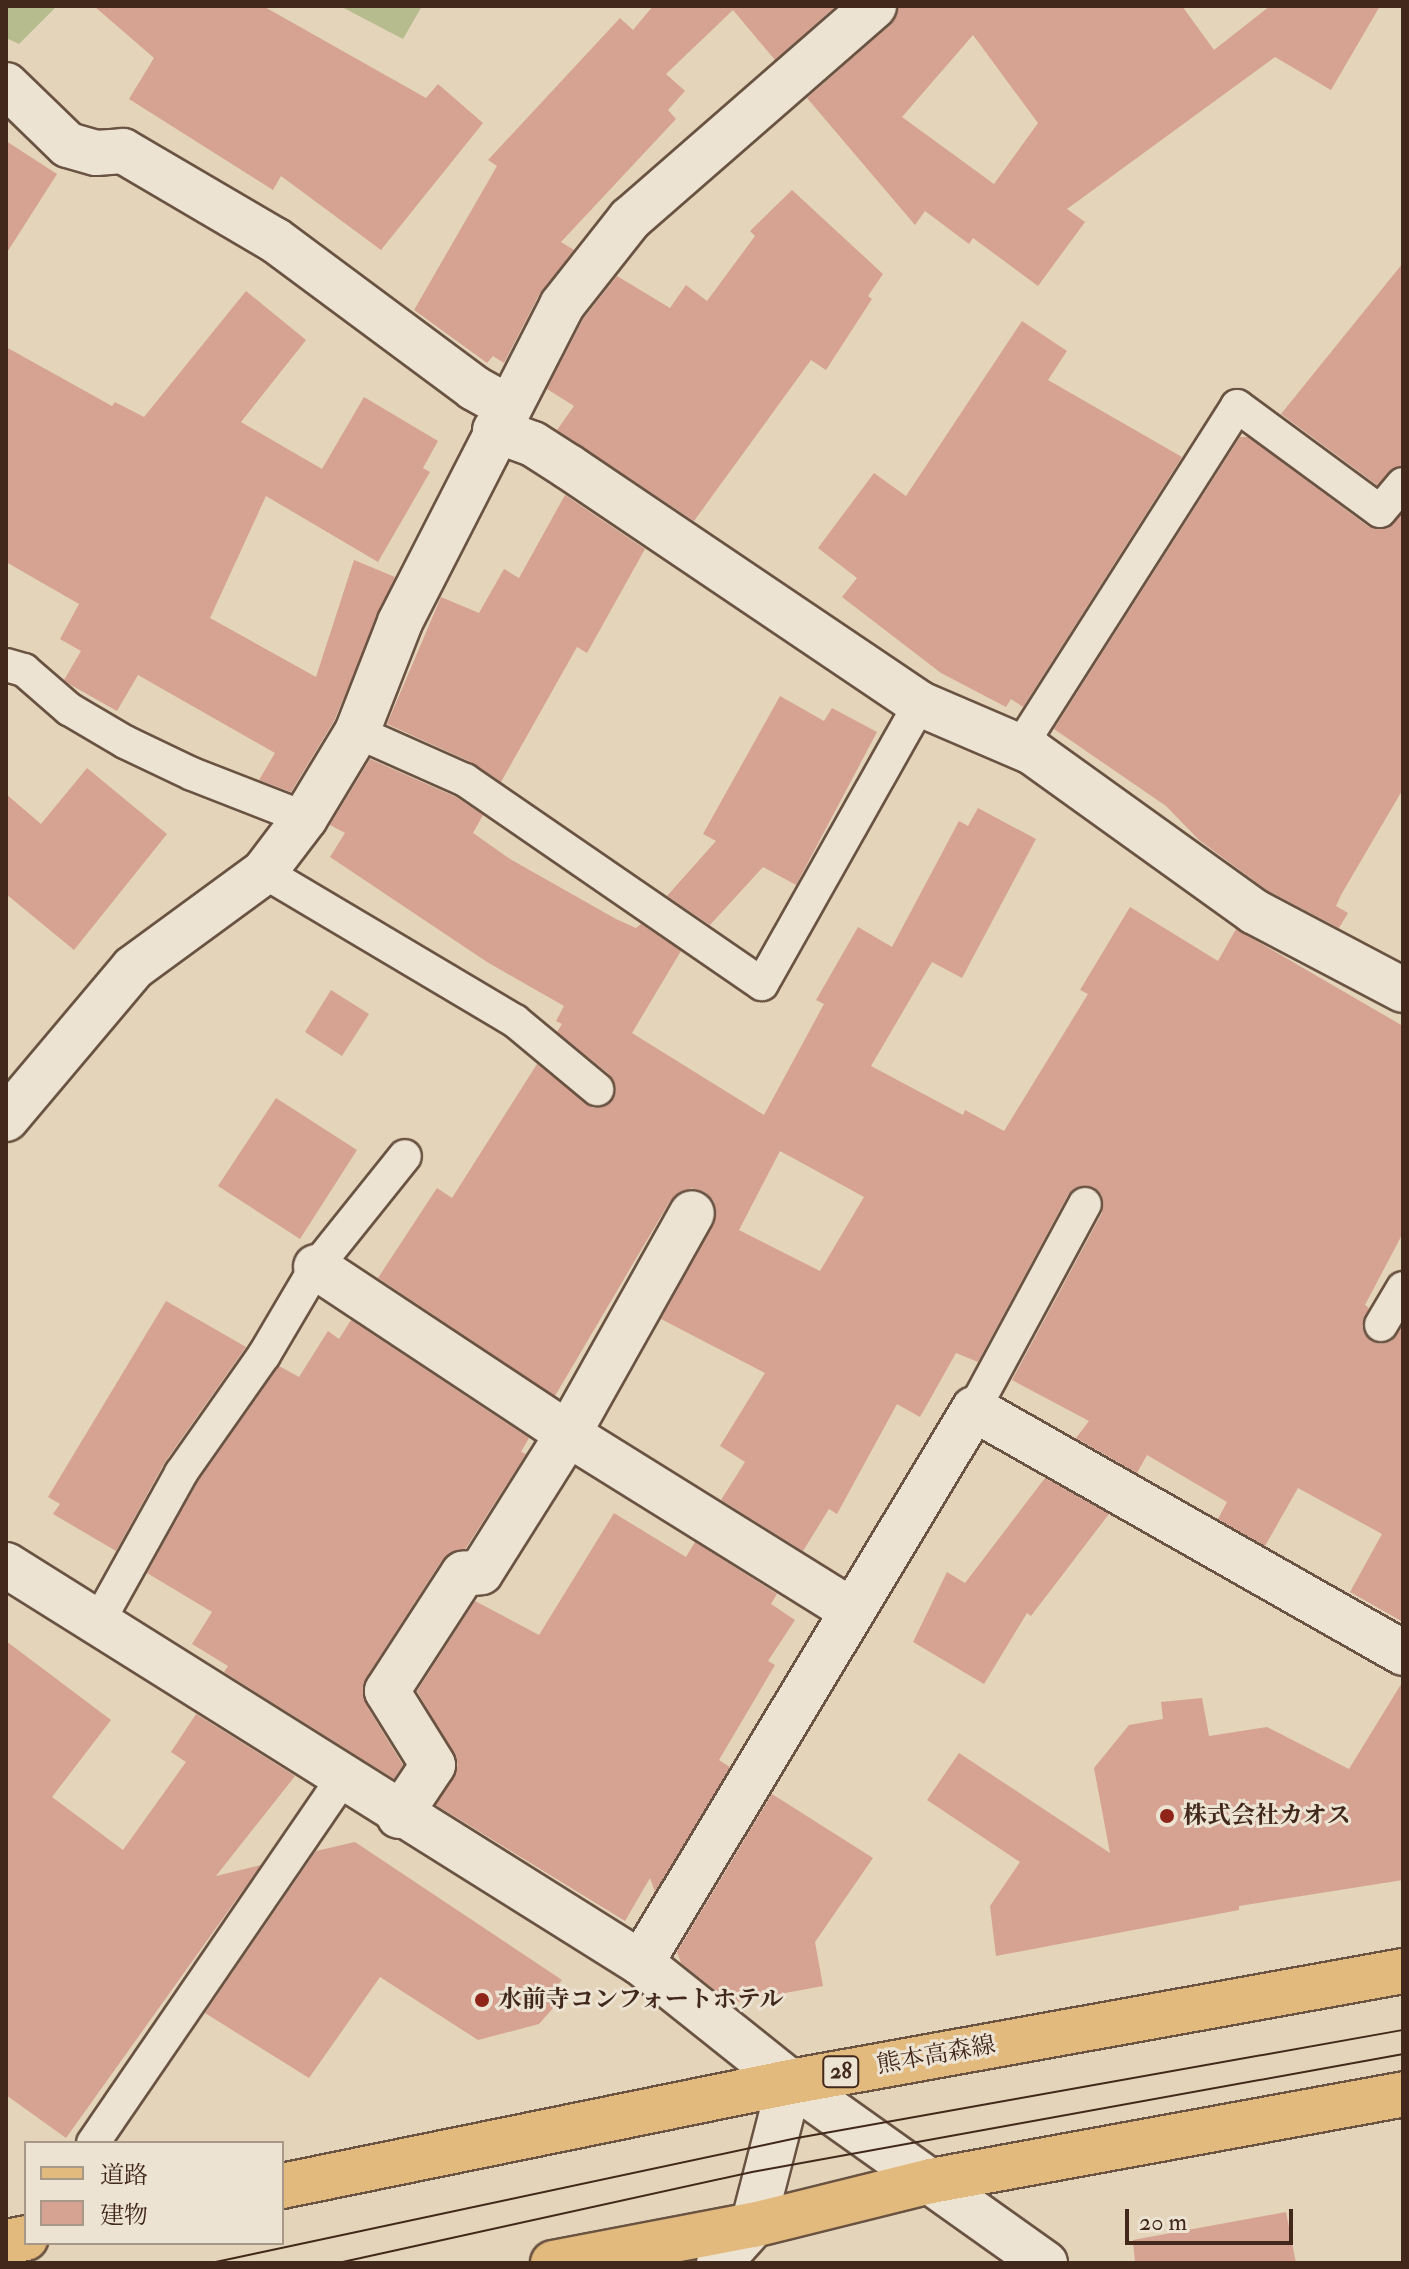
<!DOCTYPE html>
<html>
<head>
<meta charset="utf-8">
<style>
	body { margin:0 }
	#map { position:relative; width:1409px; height:2269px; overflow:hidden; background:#e3d4ba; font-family:"IM FELL Double Pica","Noto Serif JP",serif }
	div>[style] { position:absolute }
	.green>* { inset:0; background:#b6bc8e }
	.building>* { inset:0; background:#d6a393 }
	.roads { filter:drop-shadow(2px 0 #6a5342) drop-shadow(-2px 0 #6a5342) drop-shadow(0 2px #6a5342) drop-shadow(0 -2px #6a5342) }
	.lane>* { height:32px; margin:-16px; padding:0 16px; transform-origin:16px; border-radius:16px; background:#ede3d2 }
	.street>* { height:44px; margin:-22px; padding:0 22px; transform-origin:22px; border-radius:22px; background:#ede3d2 }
	.primary>* { height:44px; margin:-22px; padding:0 22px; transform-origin:22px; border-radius:22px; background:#e2ba7d }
	.tram>* { height:2px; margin:-1px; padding:0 1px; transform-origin:1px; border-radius:1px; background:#41281a }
	.dots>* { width:22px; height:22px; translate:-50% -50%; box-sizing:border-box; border:4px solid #ede3d2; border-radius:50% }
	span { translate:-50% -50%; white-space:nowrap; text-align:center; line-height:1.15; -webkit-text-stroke:6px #ede3d2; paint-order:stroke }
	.shield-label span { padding:2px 6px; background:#ede3d2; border:2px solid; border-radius:6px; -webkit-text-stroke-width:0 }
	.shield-label { font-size:22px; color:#41281a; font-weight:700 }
	.poi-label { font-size:24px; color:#41281a; font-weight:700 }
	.left { translate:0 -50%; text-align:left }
	.street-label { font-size:24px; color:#41281a }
	.frame { position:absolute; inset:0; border:8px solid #41281a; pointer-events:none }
	.legend { position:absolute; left:24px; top:2141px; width:260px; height:104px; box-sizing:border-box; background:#ede3d2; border:2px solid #a89888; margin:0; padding:10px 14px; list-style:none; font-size:24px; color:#41281a }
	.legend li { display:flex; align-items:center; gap:16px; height:40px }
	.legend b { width:40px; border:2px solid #a89888 }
	.scale { position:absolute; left:1125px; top:2209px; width:168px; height:36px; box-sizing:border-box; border:4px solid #41281a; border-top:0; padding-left:10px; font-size:24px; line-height:28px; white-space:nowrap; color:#41281a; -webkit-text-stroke:6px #ede3d2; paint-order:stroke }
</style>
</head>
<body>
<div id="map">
	<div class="green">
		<div style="clip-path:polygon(6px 6px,57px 6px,19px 44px,6px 38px)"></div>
		<div style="clip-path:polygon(340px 6px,422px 6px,403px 39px)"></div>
	</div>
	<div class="building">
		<div style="clip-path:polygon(94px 6px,263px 6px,426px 98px,438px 84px,483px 123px,381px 250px,281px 176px,273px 190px,129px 99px,154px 58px)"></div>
		<div style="clip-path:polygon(653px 6px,836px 6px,775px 60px,733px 10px,666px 74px,685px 91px,668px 110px,676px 119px,561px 242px,574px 250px,540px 293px,504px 363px,493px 356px,487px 363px,414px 310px,497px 166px,488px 160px,620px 18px,633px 30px)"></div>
		<div style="clip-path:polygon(evenodd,898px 6px,1182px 6px,1214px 50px,1270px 6px,1380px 6px,1331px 90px,1275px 57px,1067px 209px,1085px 222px,1038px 286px,973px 238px,969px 244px,925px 211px,915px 225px,807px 98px,890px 25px,898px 6px,973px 35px,1038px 123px,994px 184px,902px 117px,973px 35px)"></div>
		<div style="clip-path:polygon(6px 141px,57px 174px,6px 254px)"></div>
		<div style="clip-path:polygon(792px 190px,883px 274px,868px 296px,872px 299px,826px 370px,811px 360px,694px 521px,557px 430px,574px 406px,547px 389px,583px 319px,617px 276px,670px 308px,686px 285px,707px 301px,755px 236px,750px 231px)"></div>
		<div style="clip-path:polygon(1403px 263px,1403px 465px,1377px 485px,1281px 414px)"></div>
		<div style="clip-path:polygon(246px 291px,306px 340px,241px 422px,322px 469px,364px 397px,438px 441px,423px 468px,430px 472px,378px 562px,266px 496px,210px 618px,316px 677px,354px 560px,395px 577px,334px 721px,291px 792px,259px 780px,275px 753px,138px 675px,117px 711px,69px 684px,64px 680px,81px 651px,60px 639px,79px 604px,6px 562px,6px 347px,112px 406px,115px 402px,144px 417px)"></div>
		<div style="clip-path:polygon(1022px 321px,1067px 351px,1048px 380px,1182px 457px,1023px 707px,1011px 699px,1006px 707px,941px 673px,842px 597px,857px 578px,818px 548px,874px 473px,906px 496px)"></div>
		<div style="clip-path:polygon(1240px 437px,1248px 437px,1369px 527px,1387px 528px,1403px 513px,1403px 789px,1341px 895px,1336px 906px,1348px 913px,1339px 928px,1268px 891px,1199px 840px,1166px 806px,1054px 729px)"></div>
		<div style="clip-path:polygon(565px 495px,645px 549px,587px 653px,577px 647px,501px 782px,473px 763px,387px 724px,441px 597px,479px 613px,504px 569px,519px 578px)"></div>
		<div style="clip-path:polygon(780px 696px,824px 721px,832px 708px,877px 732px,796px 885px,763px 867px,710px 925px,667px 896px,716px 841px,703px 834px)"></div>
		<div style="clip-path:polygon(evenodd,370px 759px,456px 797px,483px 815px,473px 833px,510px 859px,616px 919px,636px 928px,641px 924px,681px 951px,632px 1033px,764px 1115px,824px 1004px,816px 1000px,858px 927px,892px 947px,959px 821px,968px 826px,978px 808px,1036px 839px,962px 978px,932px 962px,871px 1066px,963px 1115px,965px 1110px,1004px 1131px,1088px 994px,1080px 990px,1130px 907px,1218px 961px,1236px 929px,1403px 1026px,1403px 1233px,1365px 1305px,1369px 1308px,1362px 1326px,1365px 1335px,1380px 1344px,1391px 1341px,1403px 1326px,1403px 1622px,1350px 1592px,1382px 1534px,1298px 1488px,1265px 1546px,1218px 1519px,1227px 1502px,1147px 1455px,1137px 1473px,1076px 1438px,1089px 1421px,1012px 1380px,1102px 1213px,1102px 1195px,1093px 1187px,1076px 1188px,1068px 1195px,978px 1362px,956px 1353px,920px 1417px,897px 1404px,837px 1514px,829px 1509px,803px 1551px,721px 1500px,745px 1462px,720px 1446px,765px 1373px,661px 1319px,714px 1224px,714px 1201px,705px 1192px,691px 1188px,670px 1201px,555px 1396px,378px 1278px,437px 1188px,452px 1198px,537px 1064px,593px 1108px,604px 1106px,616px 1091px,609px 1074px,557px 1032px,562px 1024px,556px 1021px,564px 1006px,487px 962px,330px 857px,345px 833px,330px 825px,370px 759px,780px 1151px,864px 1197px,820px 1271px,739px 1230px,780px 1151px)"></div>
		<div style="clip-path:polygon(87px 768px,167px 834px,74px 950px,6px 894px,6px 794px,41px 824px)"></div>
		<div style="clip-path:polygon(331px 990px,369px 1014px,342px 1056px,305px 1032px)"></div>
		<div style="clip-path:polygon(276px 1098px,357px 1150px,300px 1239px,218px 1186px)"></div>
		<div style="clip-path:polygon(166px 1301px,246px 1347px,165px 1462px,116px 1551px,53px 1514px,60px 1504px,48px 1497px)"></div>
		<div style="clip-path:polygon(351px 1320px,529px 1438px,521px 1452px,526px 1454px,466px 1548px,442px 1560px,366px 1678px,365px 1703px,403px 1765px,394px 1779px,224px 1672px,228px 1666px,192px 1644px,212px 1612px,147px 1573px,197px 1483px,279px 1366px,299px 1377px,328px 1331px,339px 1339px)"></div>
		<div style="clip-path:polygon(1045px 1478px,1109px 1514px,1031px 1616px,1027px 1613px,984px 1684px,913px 1642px,947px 1572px,965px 1583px)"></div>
		<div style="clip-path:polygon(614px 1513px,686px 1557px,695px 1542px,777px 1594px,771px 1604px,795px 1620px,768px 1661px,775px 1665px,719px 1760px,730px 1767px,655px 1892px,650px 1878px,625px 1921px,436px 1805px,458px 1765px,417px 1691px,475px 1601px,539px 1635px)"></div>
		<div style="clip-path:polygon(6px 1641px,111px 1720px,52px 1797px,123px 1850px,186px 1762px,171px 1752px,196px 1714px,295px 1776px,216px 1876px,261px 1865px,66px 2138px,6px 2095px)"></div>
		<div style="clip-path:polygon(1403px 1681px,1403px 1880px,1239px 1906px,1239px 1910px,996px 1956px,990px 1906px,1020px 1862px,927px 1800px,959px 1753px,1110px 1853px,1094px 1768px,1129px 1725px,1163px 1719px,1161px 1702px,1202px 1698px,1209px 1736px,1267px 1727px,1349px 1769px)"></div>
		<div style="clip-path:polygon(772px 1794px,873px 1858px,815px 1942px,823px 1986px,731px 2003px,681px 1963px,677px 1952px)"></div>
		<div style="clip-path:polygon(355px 1842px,562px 1980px,554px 1989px,563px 1997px,539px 2024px,478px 2040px,380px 1977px,309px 2078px,205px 2013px,316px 1851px)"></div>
		<div style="clip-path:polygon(1286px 2212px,1296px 2263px,1135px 2263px,1133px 2240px)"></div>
	</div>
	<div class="roads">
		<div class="lane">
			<div style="left:6px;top:665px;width:19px;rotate:16deg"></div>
			<div style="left:24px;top:670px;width:60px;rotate:40.9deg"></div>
			<div style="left:69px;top:709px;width:65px;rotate:30.5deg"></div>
			<div style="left:125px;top:742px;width:74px;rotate:25.5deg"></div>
			<div style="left:192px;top:774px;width:121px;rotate:21.3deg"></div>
			<div style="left:357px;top:732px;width:118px;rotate:24deg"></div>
			<div style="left:465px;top:780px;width:360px;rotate:34.5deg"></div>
			<div style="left:762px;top:984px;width:322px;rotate:-60.6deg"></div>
			<div style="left:1020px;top:747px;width:404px;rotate:-57.5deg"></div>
			<div style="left:1237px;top:406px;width:177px;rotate:36.3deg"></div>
			<div style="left:1380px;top:511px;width:35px;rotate:-50deg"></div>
			<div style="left:264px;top:872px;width:292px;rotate:30.7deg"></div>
			<div style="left:515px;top:1021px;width:107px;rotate:39.7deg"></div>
			<div style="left:1381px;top:1325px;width:43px;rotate:-59.3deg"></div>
			<div style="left:974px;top:1409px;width:233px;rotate:-61.6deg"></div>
			<div style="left:96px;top:1626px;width:175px;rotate:-60.9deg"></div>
			<div style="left:181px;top:1473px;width:144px;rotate:-54.9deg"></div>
			<div style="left:264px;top:1355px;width:102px;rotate:-59.4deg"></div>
			<div style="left:316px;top:1267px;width:142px;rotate:-51.3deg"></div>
			<div style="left:93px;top:2143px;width:440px;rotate:-55.6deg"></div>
		</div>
		<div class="street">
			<div style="left:6px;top:85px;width:86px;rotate:44.1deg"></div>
			<div style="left:68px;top:145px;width:29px;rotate:16deg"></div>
			<div style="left:96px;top:153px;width:27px;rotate:-4deg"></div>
			<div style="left:123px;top:151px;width:176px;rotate:30.4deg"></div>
			<div style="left:275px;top:240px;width:248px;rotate:36.6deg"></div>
			<div style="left:474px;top:388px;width:38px;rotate:29deg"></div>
			<div style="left:495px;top:430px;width:40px;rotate:20.2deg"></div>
			<div style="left:533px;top:444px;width:43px;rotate:32.6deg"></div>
			<div style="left:569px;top:467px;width:424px;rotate:34deg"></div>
			<div style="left:920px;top:704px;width:122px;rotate:23.2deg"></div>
			<div style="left:1032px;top:752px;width:274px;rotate:35.7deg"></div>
			<div style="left:1255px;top:912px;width:167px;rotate:27.8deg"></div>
			<div style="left:6px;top:1119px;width:197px;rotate:-49.9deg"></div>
			<div style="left:133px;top:968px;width:162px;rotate:-36.2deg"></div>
			<div style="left:264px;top:872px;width:68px;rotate:-52.8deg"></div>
			<div style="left:305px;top:818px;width:100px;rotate:-58.8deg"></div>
			<div style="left:357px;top:732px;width:118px;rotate:-68.6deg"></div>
			<div style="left:400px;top:622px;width:356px;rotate:-62.9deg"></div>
			<div style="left:562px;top:305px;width:110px;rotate:-51.7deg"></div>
			<div style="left:630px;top:219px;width:324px;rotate:-41.1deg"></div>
			<div style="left:316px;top:1267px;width:302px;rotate:33.5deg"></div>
			<div style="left:568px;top:1434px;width:333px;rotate:31.9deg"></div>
			<div style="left:6px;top:1565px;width:749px;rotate:32.08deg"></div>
			<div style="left:641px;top:1963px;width:191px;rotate:38.6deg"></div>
			<div style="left:790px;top:2082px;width:313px;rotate:35.4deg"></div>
			<div style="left:399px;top:1816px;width:61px;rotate:-56.3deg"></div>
			<div style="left:433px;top:1765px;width:87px;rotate:-121.9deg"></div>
			<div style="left:387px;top:1691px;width:140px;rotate:-57deg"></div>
			<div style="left:463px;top:1574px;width:18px;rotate:-6deg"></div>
			<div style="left:481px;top:1572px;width:163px;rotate:-57.8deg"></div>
			<div style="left:568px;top:1434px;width:253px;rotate:-60.7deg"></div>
			<div style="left:641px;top:1963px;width:646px;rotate:-58.99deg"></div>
			<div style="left:974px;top:1409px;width:494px;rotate:29.6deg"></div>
			<div style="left:719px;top:2263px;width:51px;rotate:-48.2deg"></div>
			<div style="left:753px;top:2225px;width:148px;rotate:-75.5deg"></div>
		</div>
		<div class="primary">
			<div style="left:282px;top:2186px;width:519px;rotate:-11.57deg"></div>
			<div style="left:790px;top:2082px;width:623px;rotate:-10.26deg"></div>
			<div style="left:6px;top:2242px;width:20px;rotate:-11deg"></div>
			<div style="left:553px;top:2263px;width:204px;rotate:-10.8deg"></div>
			<div style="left:753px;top:2225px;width:183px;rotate:-13.9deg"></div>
			<div style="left:931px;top:2181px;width:480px;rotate:-10.4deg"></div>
		</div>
	</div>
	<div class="tram">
		<div style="left:211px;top:2263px;width:599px;rotate:-12.04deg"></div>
		<div style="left:797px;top:2138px;width:616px;rotate:-10.11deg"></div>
		<div style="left:338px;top:2263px;width:424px;rotate:-12.4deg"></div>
		<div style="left:752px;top:2172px;width:662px;rotate:-10.27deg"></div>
	</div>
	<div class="dots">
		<div style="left:1167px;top:1816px;background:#8f2418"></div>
		<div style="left:482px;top:2000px;background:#8f2418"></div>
	</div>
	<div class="shield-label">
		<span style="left:841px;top:2072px">28</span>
	</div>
	<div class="poi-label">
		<span class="left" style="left:1183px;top:1816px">株式会社カオス</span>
		<span class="left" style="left:498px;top:2000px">水前寺コンフォートホテル</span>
	</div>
	<div class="street-label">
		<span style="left:936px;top:2055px;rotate:-10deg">熊本高森線</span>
	</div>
	<div class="frame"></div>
	<ul class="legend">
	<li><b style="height:10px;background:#e2ba7d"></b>道路</li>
	<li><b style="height:22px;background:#d6a393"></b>建物</li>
	</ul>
	<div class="scale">20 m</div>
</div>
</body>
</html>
